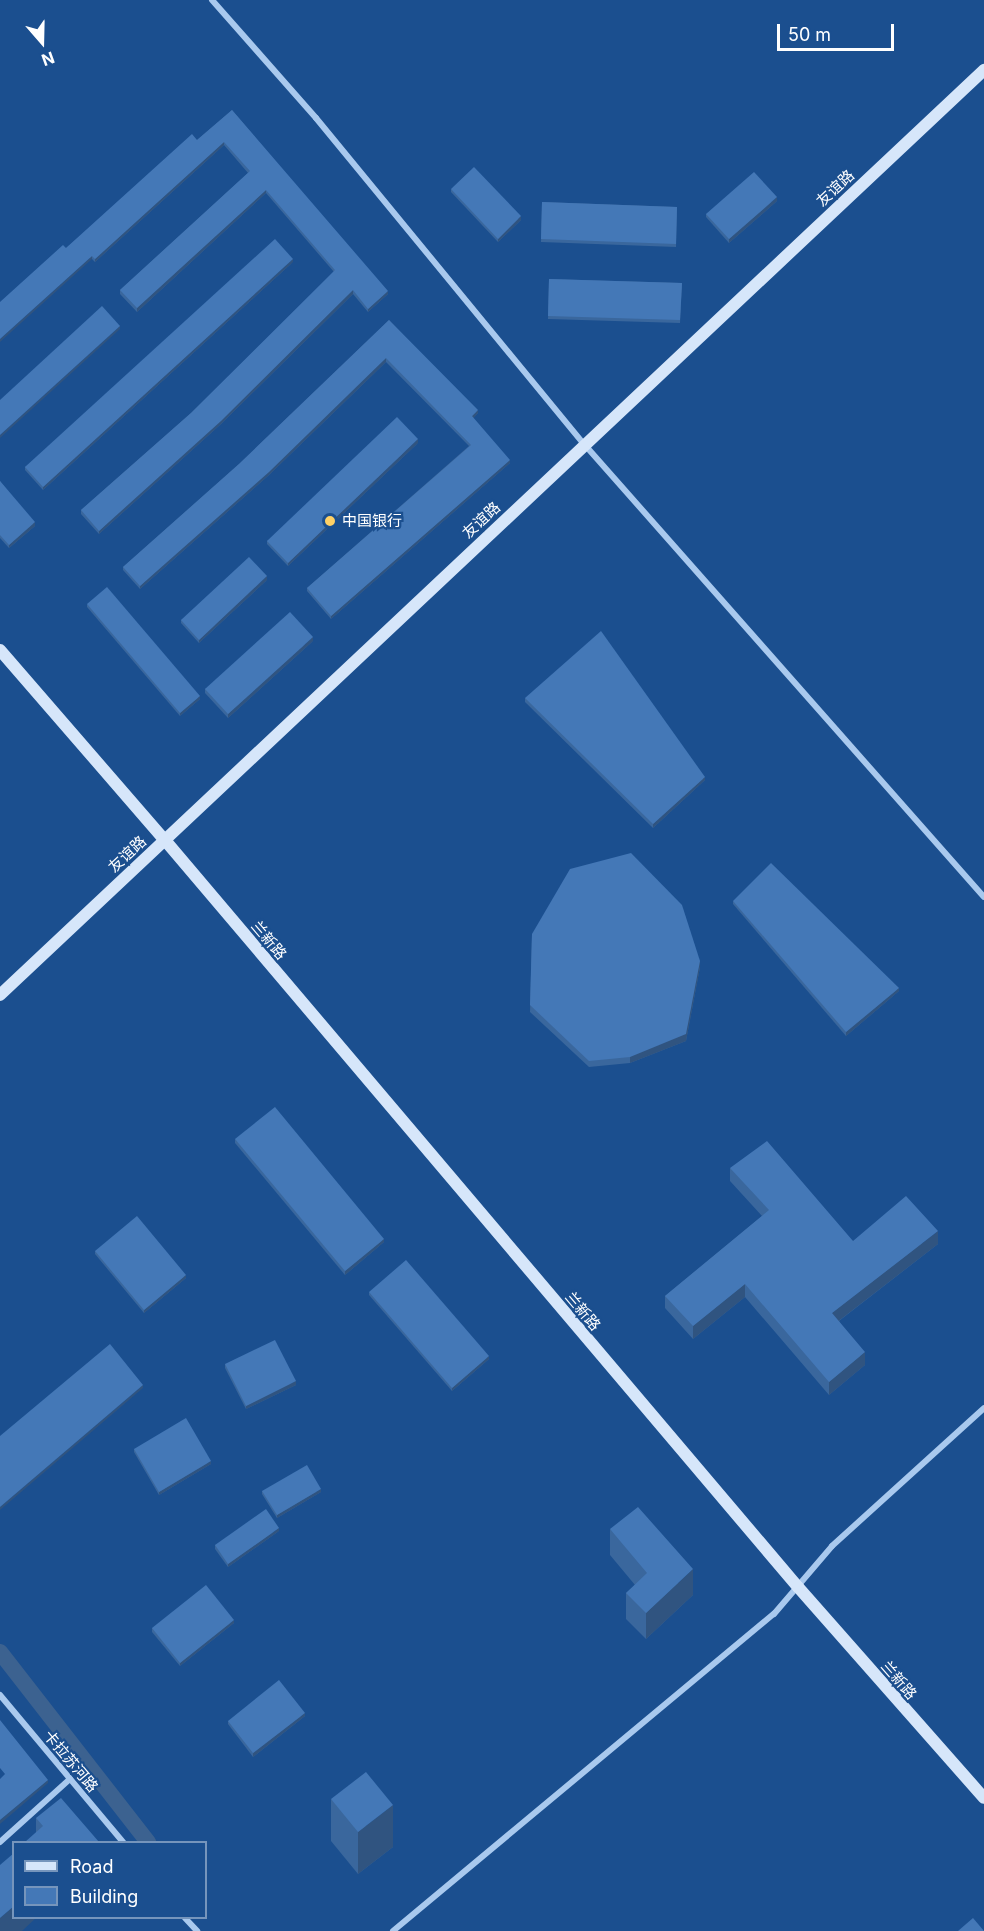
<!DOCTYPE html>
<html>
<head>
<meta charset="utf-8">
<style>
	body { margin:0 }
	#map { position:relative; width:984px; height:1931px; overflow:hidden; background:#1b4f8f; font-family:Inter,"Noto Sans SC",sans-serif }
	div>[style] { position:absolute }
	.canal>* { height:16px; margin:-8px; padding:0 8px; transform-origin:8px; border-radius:8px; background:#3c6290 }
	.street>* { height:6px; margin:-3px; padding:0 3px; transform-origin:3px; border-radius:3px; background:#a9c9ee }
	.secondary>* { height:12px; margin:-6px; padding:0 6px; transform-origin:6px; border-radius:6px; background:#d6e6fa }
	.wall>* { inset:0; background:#3a679d }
	.shaded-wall>* { inset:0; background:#305480 }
	.building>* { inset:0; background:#4478b7 }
	.dots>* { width:16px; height:16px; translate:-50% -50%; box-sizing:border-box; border:3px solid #1b4f8f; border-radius:50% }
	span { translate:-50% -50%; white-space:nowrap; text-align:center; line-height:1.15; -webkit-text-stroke:4.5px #1b4f8f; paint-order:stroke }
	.street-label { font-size:15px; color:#fff }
	.poi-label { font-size:15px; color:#fff }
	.left { translate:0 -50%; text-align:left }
	.legend { position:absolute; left:12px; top:1841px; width:195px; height:78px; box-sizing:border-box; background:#1b4f8f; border:2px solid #7695bc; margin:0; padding:8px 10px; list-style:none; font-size:18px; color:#fff }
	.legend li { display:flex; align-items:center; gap:12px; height:30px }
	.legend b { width:30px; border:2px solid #7695bc }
	.north { position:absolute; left:12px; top:12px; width:60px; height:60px; -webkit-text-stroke:4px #1b4f8f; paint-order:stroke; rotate:160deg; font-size:16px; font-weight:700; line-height:24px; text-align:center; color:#fff }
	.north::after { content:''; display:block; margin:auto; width:21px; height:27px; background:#fff; clip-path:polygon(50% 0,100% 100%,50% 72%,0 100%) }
	.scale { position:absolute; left:777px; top:24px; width:117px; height:27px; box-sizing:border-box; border:3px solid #fff; border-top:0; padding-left:8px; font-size:18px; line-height:21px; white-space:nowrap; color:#fff; -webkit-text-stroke:4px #1b4f8f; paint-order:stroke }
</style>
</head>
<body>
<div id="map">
	<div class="canal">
		<div style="left:0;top:1652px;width:241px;rotate:52.1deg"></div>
	</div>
	<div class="street">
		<div style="left:212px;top:0;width:157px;rotate:48.6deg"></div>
		<div style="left:316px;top:118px;width:422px;rotate:50.6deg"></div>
		<div style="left:584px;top:444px;width:604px;rotate:48.56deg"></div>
		<div style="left:0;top:1695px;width:192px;rotate:50.1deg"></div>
		<div style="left:0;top:1842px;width:94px;rotate:-42deg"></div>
		<div style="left:185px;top:1918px;width:18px;rotate:47deg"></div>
		<div style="left:393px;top:1931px;width:496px;rotate:-39.8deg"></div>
		<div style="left:774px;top:1614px;width:89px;rotate:-49.5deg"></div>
		<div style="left:832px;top:1546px;width:205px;rotate:-42.2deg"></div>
	</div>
	<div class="secondary">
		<div style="left:0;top:650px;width:250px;rotate:49.1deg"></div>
		<div style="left:164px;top:839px;width:981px;rotate:49.72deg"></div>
		<div style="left:798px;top:1587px;width:281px;rotate:48.6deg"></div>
		<div style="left:0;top:995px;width:1351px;rotate:-43.23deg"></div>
	</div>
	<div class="wall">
		<div style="clip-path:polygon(232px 110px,388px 294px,368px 312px,353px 294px,221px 424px,99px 534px,81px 514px,81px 510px,191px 413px,334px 272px,266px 193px,137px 312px,120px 294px,120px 290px,248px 173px,224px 145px,95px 262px,92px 259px,66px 248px,197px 140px)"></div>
		<div style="clip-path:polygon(451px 189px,521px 220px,498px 242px,451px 192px)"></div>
		<div style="clip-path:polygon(777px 201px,729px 243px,706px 217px,706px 214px)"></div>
		<div style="clip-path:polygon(542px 202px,677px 207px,676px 247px,541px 242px)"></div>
		<div style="clip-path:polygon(293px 262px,43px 490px,25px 470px,25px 467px)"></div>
		<div style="clip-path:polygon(549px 279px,682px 283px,680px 323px,548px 319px)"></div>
		<div style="clip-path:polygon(389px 320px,478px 413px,473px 418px,510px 463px,331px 619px,307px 591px,307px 588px,469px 446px,386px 362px,269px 475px,140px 589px,123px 570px,123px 567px,239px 464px)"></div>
		<div style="clip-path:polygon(418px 443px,288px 566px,267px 544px,267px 541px)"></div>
		<div style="clip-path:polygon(0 481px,35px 526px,9px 548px,0 538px)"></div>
		<div style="clip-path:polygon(267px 580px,199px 643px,181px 623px,181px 620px)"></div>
		<div style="clip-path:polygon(87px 604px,200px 699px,180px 716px,87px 607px)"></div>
		<div style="clip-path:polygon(313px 641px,228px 718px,205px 693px,205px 689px)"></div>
		<div style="clip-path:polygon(525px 698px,705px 780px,653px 828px,525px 702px)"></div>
		<div style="clip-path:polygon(733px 901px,899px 991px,846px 1036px,733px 904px)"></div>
		<div style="clip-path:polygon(532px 934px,700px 967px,686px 1041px,630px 1063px,589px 1067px,530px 1012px)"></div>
		<div style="clip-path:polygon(235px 1139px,384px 1242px,345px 1275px,235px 1143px)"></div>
		<div style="clip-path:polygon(730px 1168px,853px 1241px,938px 1244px,839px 1321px,865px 1365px,829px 1395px,745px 1297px,693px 1339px,665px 1308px,665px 1296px,762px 1216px,730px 1181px)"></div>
		<div style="clip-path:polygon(95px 1251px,186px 1278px,144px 1313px,95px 1254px)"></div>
		<div style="clip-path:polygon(369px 1292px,489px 1359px,452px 1391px,369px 1295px)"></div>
		<div style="clip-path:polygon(225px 1364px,296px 1385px,246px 1409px,225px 1368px)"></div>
		<div style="clip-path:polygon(134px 1449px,211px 1464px,159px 1495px,134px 1452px)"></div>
		<div style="clip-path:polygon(262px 1491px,321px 1492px,277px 1518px,262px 1494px)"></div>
		<div style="clip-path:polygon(610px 1529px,693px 1595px,646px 1639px,626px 1619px,626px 1593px,635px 1585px,610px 1555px)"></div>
		<div style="clip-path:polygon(279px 1531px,228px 1567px,215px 1549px,215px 1545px)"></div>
		<div style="clip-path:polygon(234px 1623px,180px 1666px,152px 1632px,152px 1628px)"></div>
		<div style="clip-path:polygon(305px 1716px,253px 1757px,228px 1724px,228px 1721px)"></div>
		<div style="clip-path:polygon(331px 1799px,393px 1847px,358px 1874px,331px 1841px)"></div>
		<div style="clip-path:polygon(36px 1818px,99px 1842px,36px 1832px)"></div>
	</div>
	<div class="shaded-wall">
		<div style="clip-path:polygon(224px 142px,224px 145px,95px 262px,95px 259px)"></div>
		<div style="clip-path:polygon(266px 190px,266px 193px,137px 312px,137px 308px)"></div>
		<div style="clip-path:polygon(777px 197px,777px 201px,729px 243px,729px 239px)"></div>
		<div style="clip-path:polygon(521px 216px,521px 220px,498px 242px,498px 239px)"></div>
		<div style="clip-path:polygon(92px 256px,92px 259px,0 342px,0 339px)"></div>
		<div style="clip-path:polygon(293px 259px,293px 262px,43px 490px,43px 487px)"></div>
		<div style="clip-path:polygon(353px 290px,353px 294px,221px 424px,99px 534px,99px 531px)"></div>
		<div style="clip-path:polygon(388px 291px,388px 294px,368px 312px,368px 309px)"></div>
		<div style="clip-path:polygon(120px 326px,120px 329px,0 438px,0 435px)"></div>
		<div style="clip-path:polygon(386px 358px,386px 362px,269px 475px,140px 589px,140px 586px)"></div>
		<div style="clip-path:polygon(478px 410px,478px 413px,472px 420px,472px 416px)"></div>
		<div style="clip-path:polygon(418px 439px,418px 443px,288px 566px,288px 563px)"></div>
		<div style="clip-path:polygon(510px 460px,510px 463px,331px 619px,331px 616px)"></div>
		<div style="clip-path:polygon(35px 522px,35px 526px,9px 548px,9px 545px)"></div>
		<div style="clip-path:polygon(267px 576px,267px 580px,199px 643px,199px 640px)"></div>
		<div style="clip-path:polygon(313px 637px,313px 641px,228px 718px,228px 714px)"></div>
		<div style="clip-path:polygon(200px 696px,200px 699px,180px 716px,180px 713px)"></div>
		<div style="clip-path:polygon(705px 777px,705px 780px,653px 828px,653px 824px)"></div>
		<div style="clip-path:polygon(700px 961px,700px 967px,686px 1041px,630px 1063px,630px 1057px)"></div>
		<div style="clip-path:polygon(899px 988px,899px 991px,846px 1036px,846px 1032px)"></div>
		<div style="clip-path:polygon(938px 1231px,938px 1244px,832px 1326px,832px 1313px)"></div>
		<div style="clip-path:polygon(384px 1239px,384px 1242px,345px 1275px,345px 1271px)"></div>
		<div style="clip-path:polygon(186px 1275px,186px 1278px,144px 1313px,144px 1310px)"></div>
		<div style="clip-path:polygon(745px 1284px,745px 1297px,693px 1339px,693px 1326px)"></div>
		<div style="clip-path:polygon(865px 1352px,865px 1365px,829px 1395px,829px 1382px)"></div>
		<div style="clip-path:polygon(489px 1356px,489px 1359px,452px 1391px,452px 1388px)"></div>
		<div style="clip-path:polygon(296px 1381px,296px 1385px,246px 1409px,246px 1406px)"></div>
		<div style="clip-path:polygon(143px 1385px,143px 1388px,0 1510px,0 1507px)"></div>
		<div style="clip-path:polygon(211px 1461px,211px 1464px,159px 1495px,159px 1492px)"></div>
		<div style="clip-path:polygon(321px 1489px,321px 1492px,277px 1518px,277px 1515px)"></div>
		<div style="clip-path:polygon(279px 1528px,279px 1531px,228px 1567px,228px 1564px)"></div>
		<div style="clip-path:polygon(693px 1569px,693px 1595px,646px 1639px,646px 1613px)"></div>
		<div style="clip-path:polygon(234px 1620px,234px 1623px,180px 1666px,180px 1663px)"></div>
		<div style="clip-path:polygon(305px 1713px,305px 1716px,253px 1757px,253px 1753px)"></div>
		<div style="clip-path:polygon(48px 1780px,48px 1783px,0 1824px,0 1820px)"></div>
		<div style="clip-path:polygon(393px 1805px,393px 1847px,358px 1874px,358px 1832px)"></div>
		<div style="clip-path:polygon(14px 1906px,14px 1917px,37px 1917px,22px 1931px,0 1931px,0 1918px)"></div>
	</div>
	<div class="building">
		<div style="clip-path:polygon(232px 110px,388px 291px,368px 309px,353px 290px,221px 421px,99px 531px,81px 510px,191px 413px,335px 270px,266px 190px,137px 308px,120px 290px,250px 171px,224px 142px,95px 259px,92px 256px,0 339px,0 302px,63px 245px,66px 248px,192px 134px,197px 140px)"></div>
		<div style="clip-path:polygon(474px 167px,521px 216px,498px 239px,451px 189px)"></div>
		<div style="clip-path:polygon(754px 172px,777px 197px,729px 239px,706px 214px)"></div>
		<div style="clip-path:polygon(542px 202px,677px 207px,676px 244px,541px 239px)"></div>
		<div style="clip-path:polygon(275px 239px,293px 259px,43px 487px,25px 467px)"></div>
		<div style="clip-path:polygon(549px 279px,682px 283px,680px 320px,548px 316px)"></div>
		<div style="clip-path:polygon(102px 306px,120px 326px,0 435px,0 400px)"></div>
		<div style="clip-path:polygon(389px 320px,478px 410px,472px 416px,510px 460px,331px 616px,307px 588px,471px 445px,386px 358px,269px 472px,140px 586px,123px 567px,239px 464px)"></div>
		<div style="clip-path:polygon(397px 417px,418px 439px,288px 563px,267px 541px)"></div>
		<div style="clip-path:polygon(0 481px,35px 522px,9px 545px,0 535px)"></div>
		<div style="clip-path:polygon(249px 557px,267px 576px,199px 640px,181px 620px)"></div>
		<div style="clip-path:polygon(107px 587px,200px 696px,180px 713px,87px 604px)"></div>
		<div style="clip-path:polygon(290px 612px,313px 637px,228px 714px,205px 689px)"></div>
		<div style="clip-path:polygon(601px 631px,705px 777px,653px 824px,525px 698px)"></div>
		<div style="clip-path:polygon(631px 853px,682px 905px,700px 961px,686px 1034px,630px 1057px,589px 1061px,530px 1005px,532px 934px,570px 869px)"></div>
		<div style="clip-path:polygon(771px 863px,899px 988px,846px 1032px,733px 901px)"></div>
		<div style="clip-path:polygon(275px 1107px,384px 1239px,345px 1271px,235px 1139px)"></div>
		<div style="clip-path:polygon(767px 1141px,853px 1241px,906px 1196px,938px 1231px,832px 1313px,865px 1352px,829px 1382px,745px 1284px,693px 1326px,665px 1296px,769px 1210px,730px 1168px)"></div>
		<div style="clip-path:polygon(137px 1216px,186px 1275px,144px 1310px,95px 1251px)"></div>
		<div style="clip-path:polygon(406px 1260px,489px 1356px,452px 1388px,369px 1292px)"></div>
		<div style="clip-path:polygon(275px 1340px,296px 1381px,246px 1406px,225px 1364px)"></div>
		<div style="clip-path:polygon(110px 1344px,143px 1385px,0 1507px,0 1436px)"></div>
		<div style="clip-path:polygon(186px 1418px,211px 1461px,159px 1492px,134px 1449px)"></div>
		<div style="clip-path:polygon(307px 1465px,321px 1489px,277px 1515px,262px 1491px)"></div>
		<div style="clip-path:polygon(638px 1507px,693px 1569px,646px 1613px,626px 1593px,647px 1573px,610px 1529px)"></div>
		<div style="clip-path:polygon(266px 1509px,279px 1528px,228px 1564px,215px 1545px)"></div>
		<div style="clip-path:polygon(206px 1585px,234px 1620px,180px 1663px,152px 1628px)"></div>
		<div style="clip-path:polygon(279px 1680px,305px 1713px,253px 1753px,228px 1721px)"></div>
		<div style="clip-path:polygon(0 1720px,48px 1780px,0 1820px,0 1779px,5px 1774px,0 1768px)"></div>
		<div style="clip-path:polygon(366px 1772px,393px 1805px,358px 1832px,331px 1799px)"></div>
		<div style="clip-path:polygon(61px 1798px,99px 1842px,25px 1842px,43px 1826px,36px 1818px)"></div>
		<div style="clip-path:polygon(14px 1853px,14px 1906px,0 1918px,0 1865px)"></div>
		<div style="clip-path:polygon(973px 1918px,984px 1931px,958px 1931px)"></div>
	</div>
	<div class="dots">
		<div style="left:330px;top:521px;background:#ffd166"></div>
	</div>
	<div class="street-label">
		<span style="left:835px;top:188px;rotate:-43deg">友谊路</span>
		<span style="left:481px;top:520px;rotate:-43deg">友谊路</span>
		<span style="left:127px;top:854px;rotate:-43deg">友谊路</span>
		<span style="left:269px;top:940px;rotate:50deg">兰新路</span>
		<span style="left:583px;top:1311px;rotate:50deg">兰新路</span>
		<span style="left:899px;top:1680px;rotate:49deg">兰新路</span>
		<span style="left:71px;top:1761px;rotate:50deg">卡拉苏河路</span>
	</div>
	<div class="poi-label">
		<span class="left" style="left:342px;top:521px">中国银行</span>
	</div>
	<ul class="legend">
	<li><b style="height:8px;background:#d6e6fa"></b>Road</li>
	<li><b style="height:16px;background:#4478b7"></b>Building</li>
	</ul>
	<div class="north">N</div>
	<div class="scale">50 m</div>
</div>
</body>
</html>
